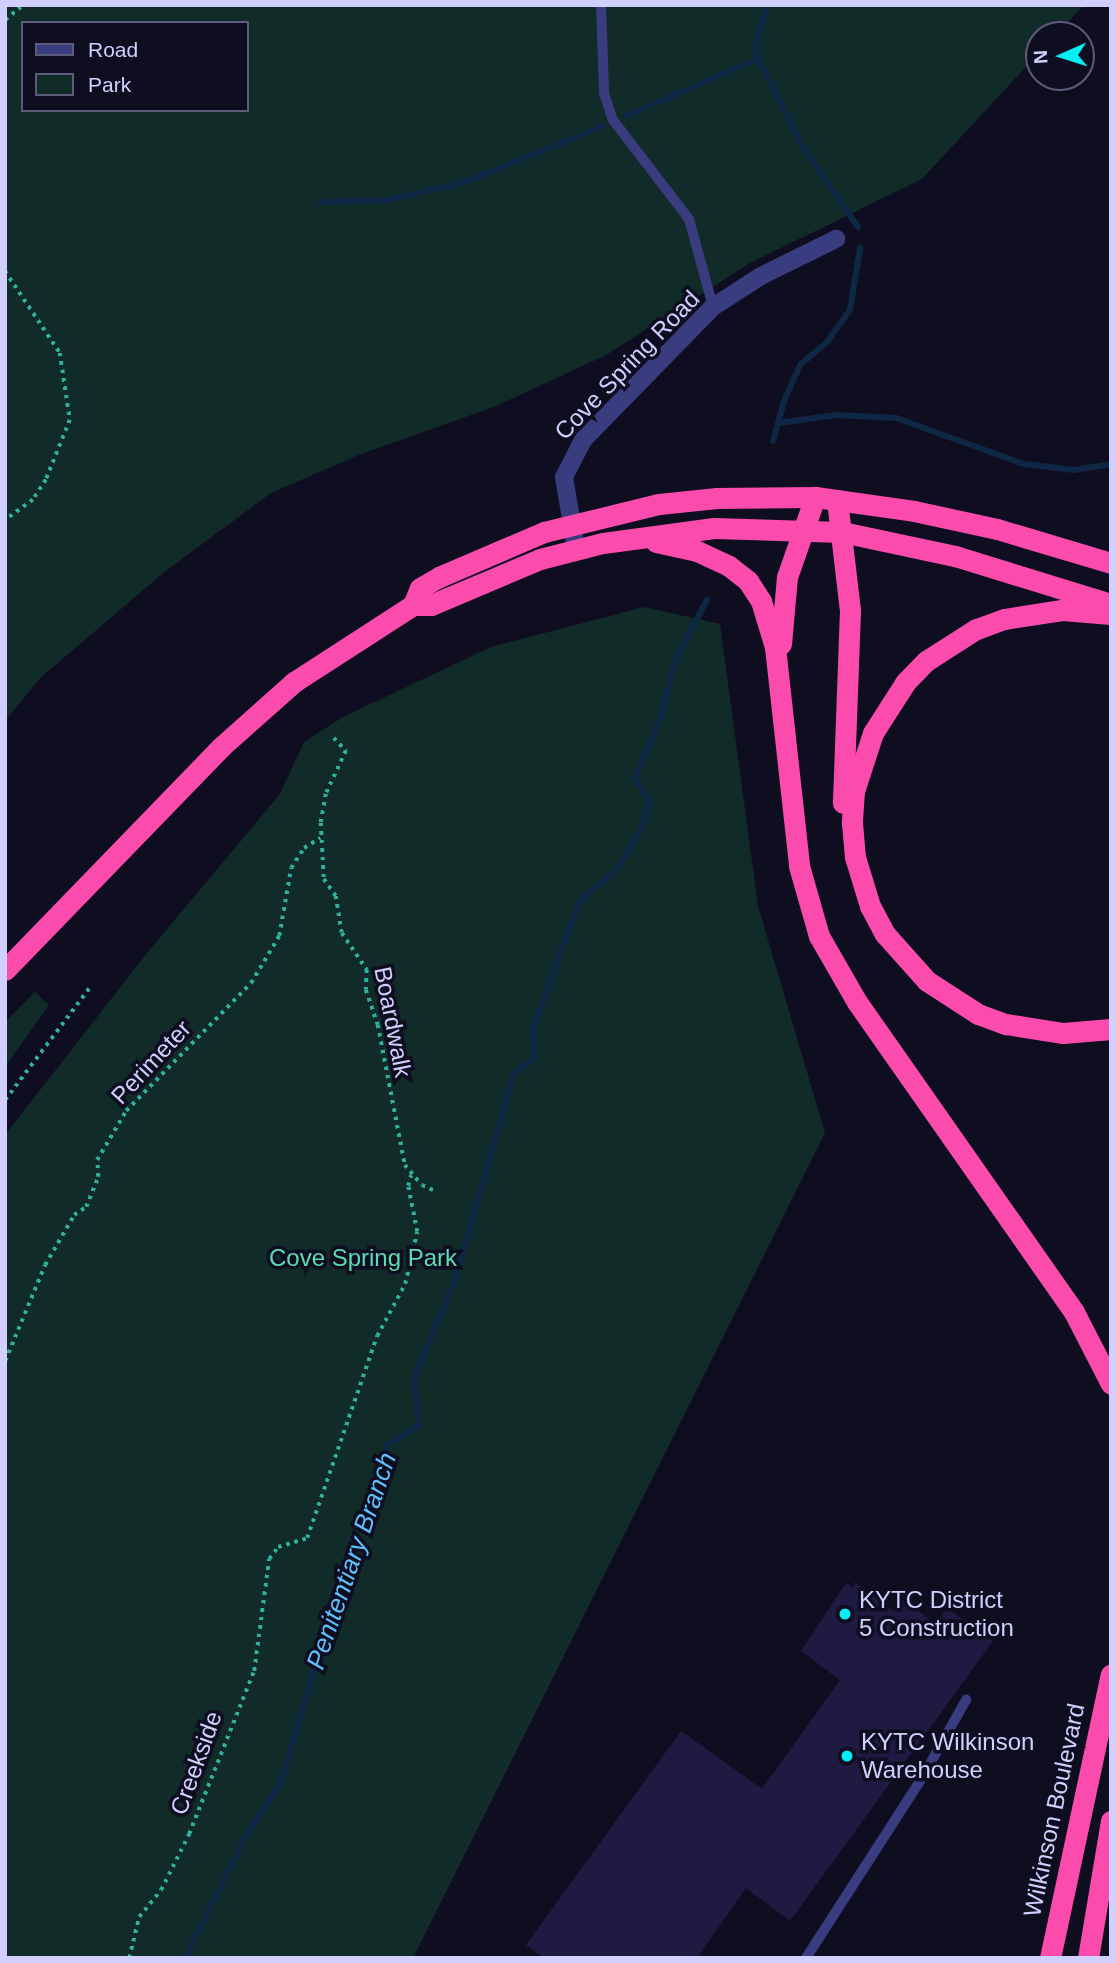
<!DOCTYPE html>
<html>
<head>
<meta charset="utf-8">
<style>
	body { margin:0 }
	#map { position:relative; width:1116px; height:1963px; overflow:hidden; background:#0f0e21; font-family:Arial,sans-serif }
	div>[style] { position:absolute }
	.green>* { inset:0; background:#112b28 }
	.stream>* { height:6px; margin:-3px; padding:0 3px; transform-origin:3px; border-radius:3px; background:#0d2745 }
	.building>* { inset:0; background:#1f1a41 }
	.path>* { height:3.5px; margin-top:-1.75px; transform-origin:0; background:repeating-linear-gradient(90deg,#30b09e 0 3.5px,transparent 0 8.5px) }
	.lane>* { height:10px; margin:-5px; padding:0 5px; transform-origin:5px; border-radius:5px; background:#393c7f }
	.street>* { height:18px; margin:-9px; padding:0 9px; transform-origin:9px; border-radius:9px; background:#393c7f }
	.highway>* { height:21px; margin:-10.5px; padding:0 10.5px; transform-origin:10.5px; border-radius:10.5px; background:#fb4cae }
	.dots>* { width:19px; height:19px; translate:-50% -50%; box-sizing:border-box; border:4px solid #0f0e21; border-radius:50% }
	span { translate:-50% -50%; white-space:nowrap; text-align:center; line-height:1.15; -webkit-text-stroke:7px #0f0e21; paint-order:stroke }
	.street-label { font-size:24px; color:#d0cffe }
	.park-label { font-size:24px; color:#5cdcb2 }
	.poi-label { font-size:24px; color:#d0cffe }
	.left { translate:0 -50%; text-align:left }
	.water-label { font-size:26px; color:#5fbffc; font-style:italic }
	.frame { position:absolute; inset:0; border:7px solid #d0cffe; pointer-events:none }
	.legend { position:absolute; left:21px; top:21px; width:228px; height:91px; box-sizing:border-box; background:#0f0e21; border:2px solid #5c5b79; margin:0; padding:9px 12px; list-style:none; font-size:21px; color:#d0cffe }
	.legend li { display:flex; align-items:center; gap:14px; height:35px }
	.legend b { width:35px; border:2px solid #5c5b79 }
	.north { position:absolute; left:1025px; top:21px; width:70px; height:70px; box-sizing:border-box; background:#0f0e21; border:2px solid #5c5b79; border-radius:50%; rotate:267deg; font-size:19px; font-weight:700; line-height:28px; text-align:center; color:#d0cffe }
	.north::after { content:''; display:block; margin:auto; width:24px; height:32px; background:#05eef4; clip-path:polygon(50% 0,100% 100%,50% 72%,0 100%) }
</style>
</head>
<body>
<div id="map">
	<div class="green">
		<div style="clip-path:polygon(evenodd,5px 5px,1084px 5px,1056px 35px,1039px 35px,1039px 53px,922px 179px,750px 263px,606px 355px,494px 407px,361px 454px,271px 493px,167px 570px,41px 677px,5px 721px,5px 5px,23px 23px,247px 23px,247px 110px,23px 110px,23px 23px)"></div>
		<div style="clip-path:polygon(644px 607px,720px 624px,758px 906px,825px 1133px,413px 1958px,5px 1958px,5px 1135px,147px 953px,280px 794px,304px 742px,343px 717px,491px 647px)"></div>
		<div style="clip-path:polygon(35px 992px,49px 1005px,5px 1067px,5px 1022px)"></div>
	</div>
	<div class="stream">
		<div style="left:767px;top:5px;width:47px;rotate:106.1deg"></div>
		<div style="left:754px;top:50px;width:105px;rotate:63.4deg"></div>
		<div style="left:801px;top:144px;width:101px;rotate:55.5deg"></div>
		<div style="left:626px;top:116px;width:143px;rotate:-23.5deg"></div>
		<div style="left:321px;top:202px;width:67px;rotate:-1.7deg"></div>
		<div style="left:388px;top:200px;width:79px;rotate:-13.2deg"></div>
		<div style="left:465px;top:182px;width:149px;rotate:-22.1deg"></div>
		<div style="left:779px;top:423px;width:58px;rotate:-8deg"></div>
		<div style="left:836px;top:415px;width:60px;rotate:2.9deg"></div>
		<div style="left:896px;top:418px;width:136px;rotate:19.8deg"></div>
		<div style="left:1024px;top:464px;width:50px;rotate:6.8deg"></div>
		<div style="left:1074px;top:470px;width:37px;rotate:-9deg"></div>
		<div style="left:773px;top:441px;width:45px;rotate:-74.4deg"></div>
		<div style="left:785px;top:398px;width:38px;rotate:-65deg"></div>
		<div style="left:801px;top:364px;width:35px;rotate:-40deg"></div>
		<div style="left:828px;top:341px;width:38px;rotate:-55deg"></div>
		<div style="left:850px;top:310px;width:63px;rotate:-80.8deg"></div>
		<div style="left:185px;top:1958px;width:139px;rotate:-63.4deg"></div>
		<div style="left:247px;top:1834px;width:60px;rotate:-56.6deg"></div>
		<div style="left:280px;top:1784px;width:241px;rotate:-73.4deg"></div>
		<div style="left:349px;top:1553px;width:114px;rotate:-70.6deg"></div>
		<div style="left:387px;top:1445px;width:37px;rotate:-31deg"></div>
		<div style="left:419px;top:1426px;width:49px;rotate:-95.8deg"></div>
		<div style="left:414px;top:1377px;width:102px;rotate:-66.9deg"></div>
		<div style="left:454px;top:1283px;width:218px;rotate:-74.1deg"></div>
		<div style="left:514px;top:1073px;width:24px;rotate:-35deg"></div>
		<div style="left:534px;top:1059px;width:31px;rotate:-92deg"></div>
		<div style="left:533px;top:1028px;width:134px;rotate:-69.9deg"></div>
		<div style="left:579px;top:902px;width:50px;rotate:-41deg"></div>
		<div style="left:617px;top:869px;width:47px;rotate:-59deg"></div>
		<div style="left:641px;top:829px;width:28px;rotate:-72deg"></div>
		<div style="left:650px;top:802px;width:29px;rotate:-121deg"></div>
		<div style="left:635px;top:777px;width:62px;rotate:-66.3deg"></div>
		<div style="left:660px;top:720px;width:64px;rotate:-75.5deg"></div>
		<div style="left:676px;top:658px;width:66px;rotate:-61.9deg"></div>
	</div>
	<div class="building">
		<div style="clip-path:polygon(855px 1582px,892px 1610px,901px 1597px,935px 1624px,947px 1608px,993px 1641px,790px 1921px,746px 1888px,697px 1958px,544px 1958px,526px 1945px,681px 1731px,762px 1789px,840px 1680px,801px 1651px,846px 1583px,853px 1588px)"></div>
	</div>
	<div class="path">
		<div style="left:5px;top:20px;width:23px;rotate:-40deg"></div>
		<div style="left:5px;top:271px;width:99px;rotate:56.1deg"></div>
		<div style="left:60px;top:353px;width:68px;rotate:81.5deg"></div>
		<div style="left:70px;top:420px;width:65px;rotate:111.8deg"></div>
		<div style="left:46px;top:480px;width:24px;rotate:123deg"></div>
		<div style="left:33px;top:500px;width:34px;rotate:144deg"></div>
		<div style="left:334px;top:738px;width:18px;rotate:47deg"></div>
		<div style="left:346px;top:751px;width:47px;rotate:114.9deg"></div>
		<div style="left:326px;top:794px;width:29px;rotate:100deg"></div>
		<div style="left:321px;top:823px;width:56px;rotate:86.9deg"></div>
		<div style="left:324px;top:879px;width:21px;rotate:55deg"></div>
		<div style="left:336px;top:896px;width:37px;rotate:81deg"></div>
		<div style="left:342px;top:933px;width:45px;rotate:56deg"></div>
		<div style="left:367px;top:970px;width:20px;rotate:93deg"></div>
		<div style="left:366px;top:990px;width:37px;rotate:71deg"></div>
		<div style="left:378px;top:1025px;width:143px;rotate:79.1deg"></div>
		<div style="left:405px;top:1165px;width:26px;rotate:50deg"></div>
		<div style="left:422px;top:1185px;width:17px;rotate:24deg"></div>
		<div style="left:5px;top:1100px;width:143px;rotate:-53deg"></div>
		<div style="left:5px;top:1361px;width:104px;rotate:-67.4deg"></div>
		<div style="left:45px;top:1265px;width:58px;rotate:-59.9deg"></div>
		<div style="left:74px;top:1215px;width:14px;rotate:-34deg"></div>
		<div style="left:86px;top:1207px;width:32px;rotate:-68deg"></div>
		<div style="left:98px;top:1177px;width:17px;rotate:-93deg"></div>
		<div style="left:97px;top:1160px;width:57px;rotate:-59.4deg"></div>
		<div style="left:126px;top:1111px;width:179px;rotate:-45.7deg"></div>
		<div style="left:251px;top:983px;width:55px;rotate:-59.2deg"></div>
		<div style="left:279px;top:936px;width:69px;rotate:-80deg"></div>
		<div style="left:291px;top:868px;width:24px;rotate:-57deg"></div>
		<div style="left:304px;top:848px;width:19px;rotate:-32deg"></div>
		<div style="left:129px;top:1958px;width:42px;rotate:-76.3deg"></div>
		<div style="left:139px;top:1917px;width:35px;rotate:-51deg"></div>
		<div style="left:161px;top:1890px;width:63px;rotate:-63.4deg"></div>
		<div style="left:189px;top:1834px;width:175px;rotate:-68.3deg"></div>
		<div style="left:254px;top:1671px;width:113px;rotate:-82.4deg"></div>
		<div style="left:269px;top:1559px;width:15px;rotate:-53deg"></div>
		<div style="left:278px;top:1547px;width:30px;rotate:-17deg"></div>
		<div style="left:307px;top:1538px;width:214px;rotate:-70.9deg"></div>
		<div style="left:377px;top:1336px;width:59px;rotate:-61.7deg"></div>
		<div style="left:405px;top:1284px;width:53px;rotate:-77deg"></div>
		<div style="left:417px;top:1232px;width:47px;rotate:-101.1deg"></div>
		<div style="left:408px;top:1186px;width:11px;rotate:-75deg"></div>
	</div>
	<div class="lane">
		<div style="left:601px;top:5px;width:88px;rotate:88deg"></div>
		<div style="left:604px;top:93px;width:28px;rotate:72deg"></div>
		<div style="left:613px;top:120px;width:125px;rotate:52.5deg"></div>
		<div style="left:689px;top:219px;width:91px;rotate:74.7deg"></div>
		<div style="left:806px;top:1958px;width:214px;rotate:-57.2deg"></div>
		<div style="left:922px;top:1778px;width:90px;rotate:-60.6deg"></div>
	</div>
	<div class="street">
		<div style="left:576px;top:548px;width:72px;rotate:-99.6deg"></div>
		<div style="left:564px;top:477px;width:42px;rotate:-62.8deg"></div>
		<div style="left:583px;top:440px;width:186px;rotate:-45.7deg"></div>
		<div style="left:713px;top:307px;width:57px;rotate:-32.9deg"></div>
		<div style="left:761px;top:276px;width:84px;rotate:-26.3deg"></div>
	</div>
	<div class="highway">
		<div style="left:837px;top:500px;width:111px;rotate:83.3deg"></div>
		<div style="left:850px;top:610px;width:193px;rotate:92.1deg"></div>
		<div style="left:656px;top:542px;width:42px;rotate:12.4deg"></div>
		<div style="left:697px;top:551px;width:35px;rotate:25deg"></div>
		<div style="left:729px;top:566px;width:24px;rotate:38deg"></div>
		<div style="left:748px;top:581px;width:24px;rotate:57deg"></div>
		<div style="left:761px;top:601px;width:48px;rotate:73.1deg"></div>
		<div style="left:775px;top:647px;width:220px;rotate:83.7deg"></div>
		<div style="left:799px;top:866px;width:73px;rotate:74.1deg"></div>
		<div style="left:819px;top:936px;width:76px;rotate:60.1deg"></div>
		<div style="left:857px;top:1002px;width:378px;rotate:55deg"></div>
		<div style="left:1074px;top:1312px;width:81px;rotate:62.8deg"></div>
		<div style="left:413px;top:605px;width:18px;rotate:-68deg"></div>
		<div style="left:420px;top:588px;width:22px;rotate:-30deg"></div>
		<div style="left:439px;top:577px;width:114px;rotate:-23.2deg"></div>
		<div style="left:544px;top:532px;width:118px;rotate:-13.7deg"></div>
		<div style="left:659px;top:504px;width:58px;rotate:-5.9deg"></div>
		<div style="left:717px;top:498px;width:98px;rotate:-0.6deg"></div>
		<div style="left:815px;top:497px;width:100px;rotate:8deg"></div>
		<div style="left:914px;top:511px;width:85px;rotate:12.2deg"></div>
		<div style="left:997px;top:529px;width:119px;rotate:16.6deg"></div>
		<div style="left:1111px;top:614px;width:49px;rotate:-175.3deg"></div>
		<div style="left:1062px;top:610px;width:59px;rotate:171.2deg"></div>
		<div style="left:1004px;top:619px;width:30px;rotate:160deg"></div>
		<div style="left:976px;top:629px;width:59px;rotate:147.4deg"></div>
		<div style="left:926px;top:661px;width:30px;rotate:134deg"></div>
		<div style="left:905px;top:683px;width:59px;rotate:122.6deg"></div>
		<div style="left:873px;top:733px;width:61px;rotate:108.1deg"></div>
		<div style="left:854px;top:791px;width:32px;rotate:94deg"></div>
		<div style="left:852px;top:823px;width:34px;rotate:85deg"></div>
		<div style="left:855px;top:857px;width:51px;rotate:73deg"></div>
		<div style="left:870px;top:906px;width:32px;rotate:62deg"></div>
		<div style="left:885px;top:934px;width:63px;rotate:48.2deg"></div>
		<div style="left:927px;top:981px;width:61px;rotate:32.9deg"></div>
		<div style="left:978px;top:1014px;width:30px;rotate:20deg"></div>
		<div style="left:1006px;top:1024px;width:58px;rotate:9deg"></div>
		<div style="left:1063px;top:1033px;width:48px;rotate:-4.8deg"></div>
		<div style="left:781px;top:644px;width:67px;rotate:-84.9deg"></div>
		<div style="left:787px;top:577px;width:85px;rotate:-70.7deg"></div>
		<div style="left:5px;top:970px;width:310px;rotate:-45.9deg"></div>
		<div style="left:221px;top:747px;width:98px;rotate:-41.7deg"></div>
		<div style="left:294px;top:682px;width:142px;rotate:-32.9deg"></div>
		<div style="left:413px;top:605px;width:18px"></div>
		<div style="left:431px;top:605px;width:118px;rotate:-22.9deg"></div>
		<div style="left:540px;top:559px;width:65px;rotate:-14.3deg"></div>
		<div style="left:603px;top:543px;width:112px;rotate:-7.7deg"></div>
		<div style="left:714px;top:528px;width:128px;rotate:1.8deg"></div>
		<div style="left:842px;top:532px;width:116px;rotate:12deg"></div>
		<div style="left:955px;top:556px;width:163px;rotate:17.1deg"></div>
		<div style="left:1050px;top:1958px;width:290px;rotate:-77.9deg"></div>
		<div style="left:1088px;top:1958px;width:139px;rotate:-80.5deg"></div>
	</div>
	<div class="dots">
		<div style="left:845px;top:1614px;background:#05eef4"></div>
		<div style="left:847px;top:1756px;background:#05eef4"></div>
	</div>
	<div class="street-label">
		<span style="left:627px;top:365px;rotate:-46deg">Cove Spring Road</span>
		<span style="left:393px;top:1022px;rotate:79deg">Boardwalk</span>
		<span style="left:151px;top:1062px;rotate:-47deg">Perimeter</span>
		<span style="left:196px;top:1763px;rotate:-70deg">Creekside</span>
		<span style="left:1054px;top:1810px;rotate:-78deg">Wilkinson Boulevard</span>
	</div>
	<div class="park-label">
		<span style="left:363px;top:1258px">Cove Spring Park</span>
	</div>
	<div class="poi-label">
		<span class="left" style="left:859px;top:1614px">KYTC District<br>5 Construction</span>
		<span class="left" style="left:861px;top:1756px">KYTC Wilkinson<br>Warehouse</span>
	</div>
	<div class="water-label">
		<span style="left:352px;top:1561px;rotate:-71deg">Penitentiary Branch</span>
	</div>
	<div class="frame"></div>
	<ul class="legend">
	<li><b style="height:9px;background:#393c7f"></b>Road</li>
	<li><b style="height:19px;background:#112b28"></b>Park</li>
	</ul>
	<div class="north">N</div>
</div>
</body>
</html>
